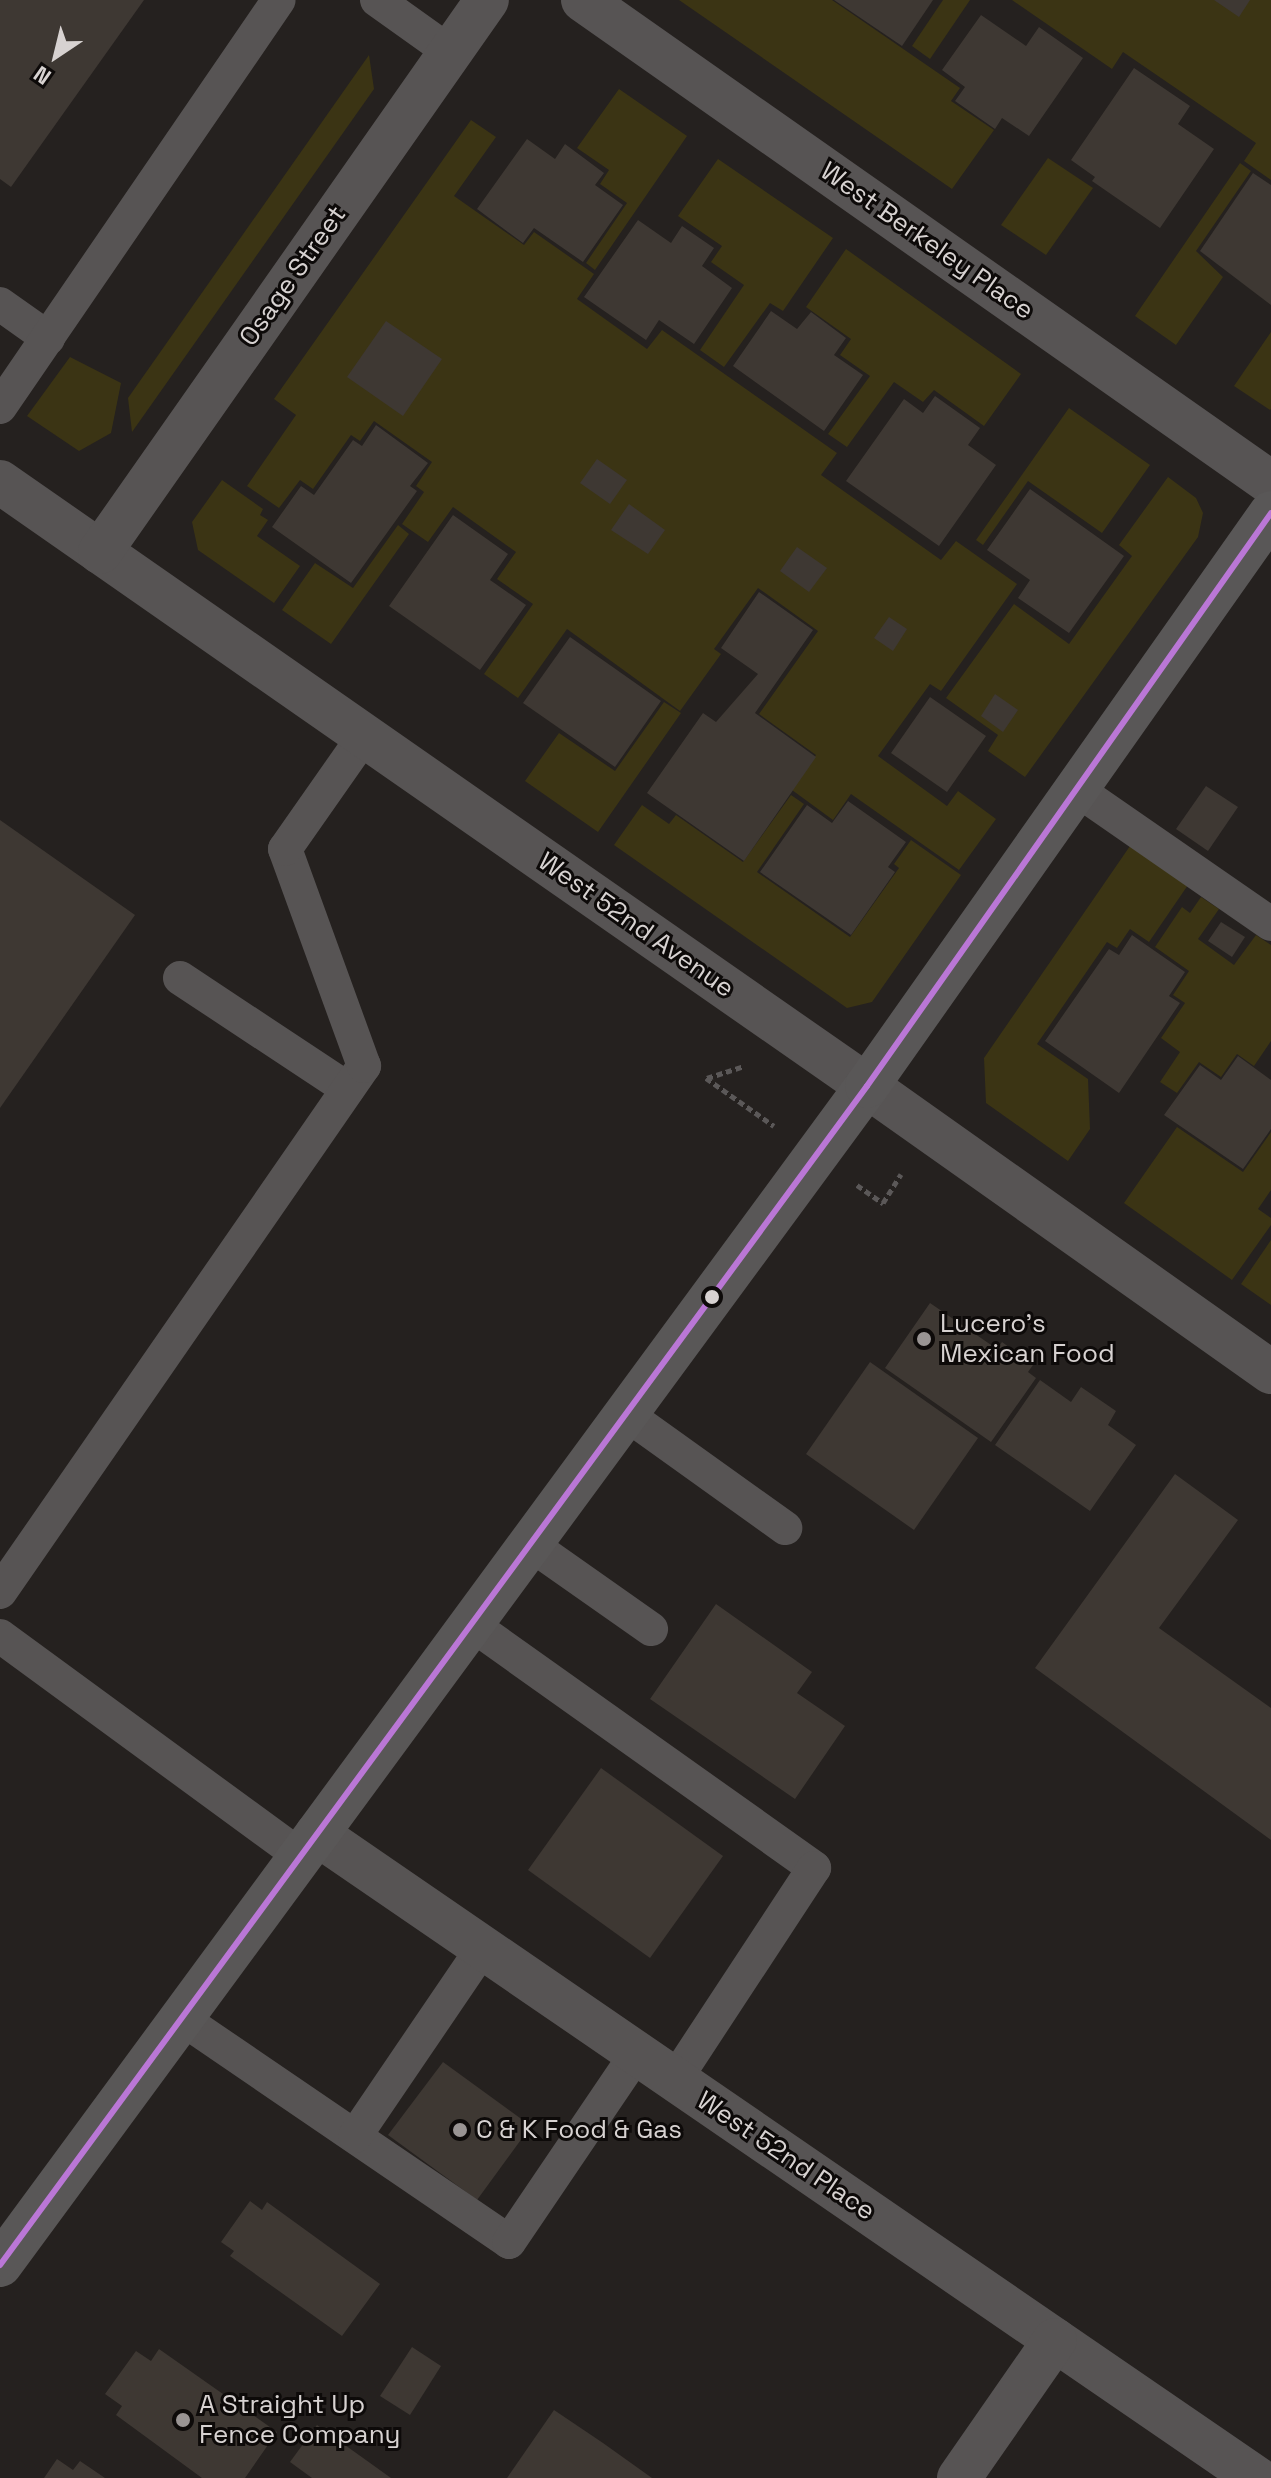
<!DOCTYPE html>
<html>
<head>
<meta charset="utf-8">
<style>
	body { margin:0 }
	#map { position:relative; width:1271px; height:2478px; overflow:hidden; background:#25211f; font-family:"Space Grotesk",sans-serif }
	div>[style] { position:absolute }
	.green>* { inset:0; background:#3b3414 }
	.building>* { inset:0; background:#3e3833 }
	.path>* { height:5px; margin-top:-2.5px; transform-origin:0; background:repeating-linear-gradient(90deg,#5b5858 0 6px,transparent 0 10px) }
	.service>* { height:34px; margin:-17px; padding:0 17px; transform-origin:17px; border-radius:17px; background:#575454 }
	.minor>* { height:44px; margin:-22px; padding:0 22px; transform-origin:22px; border-radius:22px; background:#575454 }
	.tertiary>* { height:44px; margin:-22px; padding:0 22px; transform-origin:22px; border-radius:22px; background:#575454 }
	.secondary>* { height:44px; margin:-22px; padding:0 22px; transform-origin:22px; border-radius:22px; background:#595757 }
	.bus-1>* { height:6px; margin:-3px; padding:0 3px; transform-origin:3px; border-radius:3px; background:#ba77d6 }
	.dots>* { width:22px; height:22px; translate:-50% -50%; box-sizing:border-box; border:4px solid #0d0a09; border-radius:50% }
	span { translate:-50% -50%; white-space:nowrap; text-align:center; line-height:1.15; -webkit-text-stroke:6px #0d0a09; paint-order:stroke }
	.street-label { font-size:26px; color:#d7d2d1 }
	.poi-label { font-size:26px; color:#d7d2d1 }
	.left { translate:0 -50%; text-align:left }
	.north { position:absolute; left:16px; top:16px; width:80px; height:80px; -webkit-text-stroke:6px #0d0a09; paint-order:stroke; rotate:215deg; font-size:22px; font-weight:700; line-height:32px; text-align:center; color:#d7d2d1 }
	.north::after { content:''; display:block; margin:auto; width:28px; height:36px; background:#d7d2d1; clip-path:polygon(50% 0,100% 100%,50% 72%,0 100%) }
</style>
</head>
<body>
<div id="map">
	<div class="green">
		<div style="clip-path:polygon(679px 0,832px 0,960px 88px,951px 101px,994px 130px,952px 189px)"></div>
		<div style="clip-path:polygon(943px 0,970px 0,930px 59px,912px 46px)"></div>
		<div style="clip-path:polygon(1012px 0,1271px 0,1271px 180px,1244px 161px,1256px 143px,1123px 52px,1112px 69px)"></div>
		<div style="clip-path:polygon(369px 55px,374px 89px,132px 432px,128px 398px)"></div>
		<div style="clip-path:polygon(619px 89px,687px 136px,595px 270px,586px 263px,627px 203px,600px 184px,609px 170px,577px 148px)"></div>
		<div style="clip-path:polygon(471px 120px,496px 137px,454px 196px,524px 245px,534px 232px,594px 274px,577px 299px,647px 349px,662px 330px,837px 453px,821px 475px,941px 560px,956px 541px,1017px 584px,941px 691px,930px 684px,878px 756px,947px 806px,958px 791px,996px 819px,959px 870px,851px 794px,833px 820px,792px 790px,816px 755px,759px 714px,818px 631px,758px 588px,714px 649px,721px 654px,680px 711px,567px 629px,518px 698px,484px 674px,533px 604px,497px 579px,516px 552px,453px 507px,428px 542px,402px 524px,424px 492px,416px 486px,432px 462px,374px 421px,360px 441px,351px 435px,313px 489px,300px 480px,279px 508px,247px 486px,296px 415px,274px 399px)"></div>
		<div style="clip-path:polygon(1048px 158px,1093px 188px,1046px 255px,1001px 225px)"></div>
		<div style="clip-path:polygon(718px 159px,833px 238px,783px 311px,770px 303px,724px 367px,700px 350px,744px 285px,711px 262px,722px 246px,678px 216px)"></div>
		<div style="clip-path:polygon(1240px 163px,1251px 171px,1196px 251px,1223px 277px,1176px 345px,1135px 316px)"></div>
		<div style="clip-path:polygon(846px 249px,1021px 374px,984px 426px,934px 390px,923px 402px,894px 382px,847px 447px,828px 434px,870px 376px,840px 355px,851px 339px,806px 307px)"></div>
		<div style="clip-path:polygon(1271px 332px,1271px 409px,1270px 410px,1234px 386px)"></div>
		<div style="clip-path:polygon(70px 357px,121px 383px,111px 433px,79px 451px,27px 416px)"></div>
		<div style="clip-path:polygon(1069px 408px,1150px 465px,1102px 533px,1028px 481px,983px 545px,976px 540px)"></div>
		<div style="clip-path:polygon(1168px 477px,1196px 498px,1203px 513px,1198px 537px,1025px 777px,988px 751px,998px 735px,946px 698px,1014px 604px,1069px 644px,1132px 556px,1119px 545px)"></div>
		<div style="clip-path:polygon(222px 480px,263px 509px,260px 515px,268px 520px,257px 536px,300px 566px,274px 603px,198px 550px,192px 522px)"></div>
		<div style="clip-path:polygon(398px 525px,409px 534px,331px 644px,282px 610px,315px 563px,353px 588px)"></div>
		<div style="clip-path:polygon(664px 702px,681px 713px,598px 832px,525px 781px,559px 733px,615px 771px)"></div>
		<div style="clip-path:polygon(791px 795px,804px 804px,757px 872px,850px 937px,899px 868px,894px 864px,911px 840px,961px 875px,872px 1002px,847px 1008px,614px 845px,642px 805px,669px 824px,676px 815px,743px 862px)"></div>
		<div style="clip-path:polygon(1130px 846px,1188px 885px,1149px 942px,1130px 929px,1117px 948px,1107px 942px,1037px 1044px,1088px 1079px,1090px 1129px,1068px 1161px,986px 1103px,984px 1058px)"></div>
		<div style="clip-path:polygon(1201px 897px,1219px 909px,1198px 939px,1234px 965px,1256px 935px,1271px 945px,1271px 1041px,1254px 1066px,1237px 1054px,1221px 1077px,1199px 1062px,1177px 1093px,1160px 1082px,1180px 1052px,1161px 1038px,1185px 1003px,1173px 995px,1189px 971px,1155px 947px,1182px 907px,1190px 913px)"></div>
		<div style="clip-path:polygon(1177px 1127px,1243px 1172px,1271px 1132px,1271px 1190px,1258px 1209px,1271px 1218px,1271px 1225px,1232px 1280px,1124px 1203px)"></div>
		<div style="clip-path:polygon(1271px 1240px,1271px 1305px,1241px 1284px)"></div>
	</div>
	<div class="building">
		<div style="clip-path:polygon(0 0,144px 0,11px 187px,0 179px)"></div>
		<div style="clip-path:polygon(834px 0,933px 0,902px 46px)"></div>
		<div style="clip-path:polygon(1214px 0,1250px 0,1239px 17px)"></div>
		<div style="clip-path:polygon(981px 15px,1026px 46px,1039px 27px,1083px 58px,1029px 136px,1002px 118px,995px 129px,955px 101px,965px 87px,942px 70px)"></div>
		<div style="clip-path:polygon(1134px 68px,1190px 106px,1178px 124px,1214px 149px,1160px 228px,1092px 181px,1095px 177px,1071px 160px)"></div>
		<div style="clip-path:polygon(527px 139px,555px 159px,565px 144px,604px 173px,595px 185px,623px 205px,583px 262px,534px 228px,523px 243px,477px 209px)"></div>
		<div style="clip-path:polygon(1253px 173px,1271px 185px,1271px 305px,1200px 251px)"></div>
		<div style="clip-path:polygon(638px 220px,671px 243px,682px 226px,714px 248px,702px 266px,732px 288px,694px 344px,659px 320px,646px 340px,584px 297px)"></div>
		<div style="clip-path:polygon(771px 311px,797px 329px,811px 312px,846px 338px,834px 355px,863px 375px,824px 431px,733px 366px)"></div>
		<div style="clip-path:polygon(386px 321px,442px 359px,403px 416px,347px 377px)"></div>
		<div style="clip-path:polygon(935px 396px,980px 428px,968px 445px,996px 465px,939px 546px,846px 481px,904px 399px,923px 413px)"></div>
		<div style="clip-path:polygon(376px 425px,428px 463px,410px 486px,417px 491px,351px 583px,272px 527px,301px 486px,314px 495px,353px 440px,362px 446px)"></div>
		<div style="clip-path:polygon(597px 459px,627px 480px,610px 504px,580px 483px)"></div>
		<div style="clip-path:polygon(1030px 489px,1124px 556px,1069px 633px,1018px 598px,1030px 580px,987px 550px)"></div>
		<div style="clip-path:polygon(629px 504px,665px 530px,648px 554px,611px 530px)"></div>
		<div style="clip-path:polygon(453px 515px,508px 554px,490px 580px,526px 605px,480px 670px,389px 606px)"></div>
		<div style="clip-path:polygon(797px 547px,827px 568px,809px 592px,780px 571px)"></div>
		<div style="clip-path:polygon(759px 592px,813px 630px,755px 713px,816px 757px,744px 861px,647px 793px,703px 713px,716px 722px,758px 674px,721px 648px)"></div>
		<div style="clip-path:polygon(889px 617px,907px 629px,893px 651px,874px 638px)"></div>
		<div style="clip-path:polygon(570px 637px,661px 701px,615px 767px,523px 703px)"></div>
		<div style="clip-path:polygon(995px 694px,1018px 710px,1003px 732px,981px 716px)"></div>
		<div style="clip-path:polygon(930px 697px,986px 736px,947px 792px,891px 753px)"></div>
		<div style="clip-path:polygon(1206px 786px,1238px 807px,1208px 851px,1176px 829px)"></div>
		<div style="clip-path:polygon(848px 801px,906px 842px,888px 867px,895px 872px,851px 935px,760px 872px,807px 805px,832px 823px)"></div>
		<div style="clip-path:polygon(0 820px,135px 915px,0 1108px)"></div>
		<div style="clip-path:polygon(1221px 922px,1245px 937px,1232px 957px,1208px 941px)"></div>
		<div style="clip-path:polygon(1132px 935px,1185px 972px,1169px 996px,1180px 1003px,1119px 1093px,1045px 1041px,1109px 949px,1119px 955px)"></div>
		<div style="clip-path:polygon(1238px 1056px,1271px 1080px,1271px 1129px,1243px 1169px,1164px 1115px,1200px 1065px,1221px 1080px)"></div>
		<div style="clip-path:polygon(930px 1303px,997px 1349px,1002px 1342px,1033px 1365px,1028px 1372px,1036px 1378px,991px 1442px,885px 1368px)"></div>
		<div style="clip-path:polygon(870px 1362px,978px 1438px,914px 1530px,806px 1454px)"></div>
		<div style="clip-path:polygon(1040px 1380px,1071px 1402px,1081px 1387px,1116px 1411px,1108px 1425px,1136px 1445px,1090px 1511px,995px 1445px)"></div>
		<div style="clip-path:polygon(1175px 1474px,1238px 1520px,1159px 1628px,1271px 1708px,1271px 1840px,1035px 1668px)"></div>
		<div style="clip-path:polygon(716px 1604px,812px 1672px,797px 1693px,845px 1726px,795px 1799px,650px 1699px)"></div>
		<div style="clip-path:polygon(601px 1768px,723px 1856px,650px 1958px,528px 1870px)"></div>
		<div style="clip-path:polygon(443px 2062px,531px 2126px,477px 2200px,388px 2135px)"></div>
		<div style="clip-path:polygon(250px 2201px,262px 2210px,267px 2202px,380px 2284px,342px 2336px,230px 2256px,234px 2251px,221px 2242px)"></div>
		<div style="clip-path:polygon(412px 2347px,441px 2366px,410px 2415px,380px 2396px)"></div>
		<div style="clip-path:polygon(159px 2349px,277px 2432px,245px 2478px,202px 2478px,116px 2415px,122px 2406px,105px 2394px,136px 2351px,151px 2361px)"></div>
		<div style="clip-path:polygon(554px 2410px,603px 2443px,652px 2478px,507px 2478px)"></div>
		<div style="clip-path:polygon(317px 2425px,391px 2478px,312px 2478px,290px 2462px)"></div>
		<div style="clip-path:polygon(57px 2459px,73px 2470px,80px 2461px,105px 2478px,44px 2478px)"></div>
	</div>
	<div class="path">
		<div style="left:706px;top:1078px;width:83px;rotate:35.2deg"></div>
		<div style="left:707px;top:1078px;width:38px;rotate:-18deg"></div>
		<div style="left:857px;top:1185px;width:32px;rotate:35deg"></div>
		<div style="left:883px;top:1203px;width:34px;rotate:-58deg"></div>
	</div>
	<div class="service">
		<div style="left:377px;top:0;width:90px;rotate:35.5deg"></div>
		<div style="left:0;top:304px;width:59px;rotate:35.3deg"></div>
		<div style="left:0;top:407px;width:493px;rotate:-55.6deg"></div>
		<div style="left:1076px;top:789px;width:237px;rotate:34.7deg"></div>
		<div style="left:180px;top:978px;width:201px;rotate:33.5deg"></div>
		<div style="left:626px;top:1414px;width:196px;rotate:35.6deg"></div>
		<div style="left:530px;top:1544px;width:148px;rotate:35.1deg"></div>
		<div style="left:0;top:1592px;width:640px;rotate:-55.32deg"></div>
		<div style="left:364px;top:1066px;width:231px;rotate:-110deg"></div>
		<div style="left:285px;top:849px;width:138px;rotate:-55deg"></div>
		<div style="left:471px;top:1624px;width:421px;rotate:35.4deg"></div>
		<div style="left:814px;top:1868px;width:254px;rotate:123.3deg"></div>
		<div style="left:0;top:1636px;width:373px;rotate:36.2deg"></div>
		<div style="left:181px;top:2018px;width:397px;rotate:34.3deg"></div>
		<div style="left:509px;top:2242px;width:228px;rotate:-55.9deg"></div>
		<div style="left:355px;top:2136px;width:227px;rotate:-55.8deg"></div>
	</div>
	<div class="minor">
		<div style="left:583px;top:0;width:841px;rotate:35.07deg"></div>
		<div style="left:0;top:482px;width:1057px;rotate:34.86deg"></div>
		<div style="left:100px;top:552px;width:674px;rotate:-54.97deg"></div>
		<div style="left:317px;top:1834px;width:1139px;rotate:34.44deg"></div>
		<div style="left:959px;top:2478px;width:168px;rotate:-55.2deg"></div>
	</div>
	<div class="tertiary">
		<div style="left:867px;top:1086px;width:495px;rotate:35.3deg"></div>
	</div>
	<div class="secondary">
		<div style="left:0;top:2265px;width:1463px;rotate:-53.67deg"></div>
		<div style="left:867px;top:1086px;width:701px;rotate:-54.81deg"></div>
	</div>
	<div class="bus-1">
		<div style="left:0;top:2265px;width:1463px;rotate:-53.67deg"></div>
		<div style="left:867px;top:1086px;width:701px;rotate:-54.81deg"></div>
	</div>
	<div class="dots">
		<div style="left:712px;top:1297px;background:#d7d2d1"></div>
		<div style="left:924px;top:1339px;background:#999493"></div>
		<div style="left:460px;top:2130px;background:#999493"></div>
		<div style="left:183px;top:2420px;background:#999493"></div>
	</div>
	<div class="street-label">
		<span style="left:927px;top:241px;rotate:35deg">West Berkeley Place</span>
		<span style="left:293px;top:276px;rotate:-55deg">Osage Street</span>
		<span style="left:636px;top:925px;rotate:35deg">West 52nd Avenue</span>
		<span style="left:786px;top:2156px;rotate:34deg">West 52nd Place</span>
	</div>
	<div class="poi-label">
		<span class="left" style="left:940px;top:1339px">Lucero’s<br>Mexican Food</span>
		<span class="left" style="left:476px;top:2130px">C &amp; K Food &amp; Gas</span>
		<span class="left" style="left:199px;top:2420px">A Straight Up<br>Fence Company</span>
	</div>
	<div class="north">N</div>
</div>
</body>
</html>
